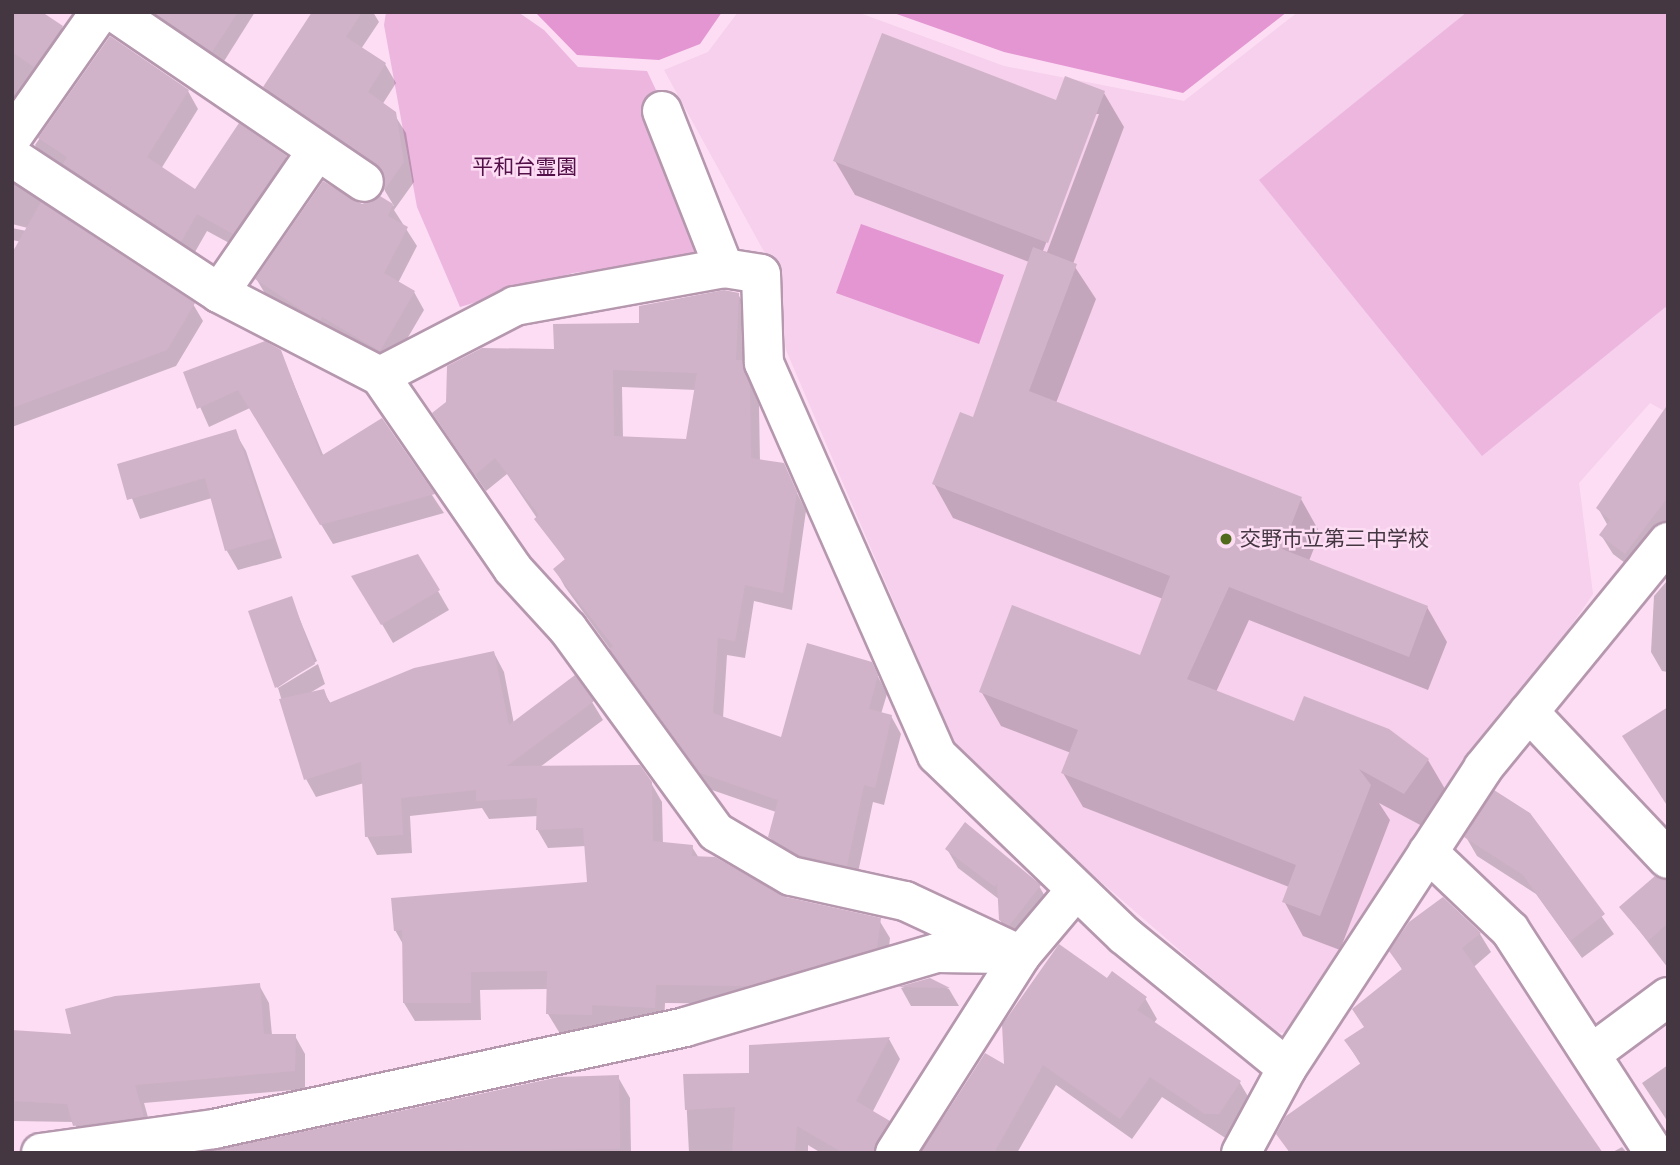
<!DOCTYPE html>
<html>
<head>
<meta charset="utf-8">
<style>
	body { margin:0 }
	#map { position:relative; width:1680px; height:1165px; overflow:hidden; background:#fdddf4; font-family:"PT Sans Narrow","Noto Sans JP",sans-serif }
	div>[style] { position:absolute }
	.built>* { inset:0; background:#f6d0ec }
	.green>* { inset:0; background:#ecb6df }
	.water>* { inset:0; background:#e396d1 }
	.shadow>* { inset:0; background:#0003 }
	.building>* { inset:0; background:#d1b3c9 }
	.roads { filter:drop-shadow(2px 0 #b598ae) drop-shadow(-2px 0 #b598ae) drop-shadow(0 2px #b598ae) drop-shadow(0 -2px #b598ae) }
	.street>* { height:38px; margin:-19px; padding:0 19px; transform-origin:19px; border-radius:19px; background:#fff }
	.dots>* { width:19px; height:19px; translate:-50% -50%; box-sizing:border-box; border:4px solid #fdddf4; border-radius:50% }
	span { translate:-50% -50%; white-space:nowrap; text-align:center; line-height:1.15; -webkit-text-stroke:5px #fdddf4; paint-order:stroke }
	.park-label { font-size:21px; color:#531049 }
	.poi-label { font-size:21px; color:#443741 }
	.left { translate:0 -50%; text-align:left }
	.frame { position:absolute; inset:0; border:14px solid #443741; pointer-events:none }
</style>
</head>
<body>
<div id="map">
	<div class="built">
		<div style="clip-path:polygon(738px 12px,857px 12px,1004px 66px,1184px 101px,1298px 12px,1668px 12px,1668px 413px,1650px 403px,1579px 483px,1593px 594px,1291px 1032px,1275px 1033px,962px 761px,786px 350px,777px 275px,664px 70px,708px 52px)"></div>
	</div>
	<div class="green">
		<div style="clip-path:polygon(386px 12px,518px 12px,544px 30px,578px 67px,647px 71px,733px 253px,573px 273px,460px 307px,417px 207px,384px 25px)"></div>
		<div style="clip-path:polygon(1467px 12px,1668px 12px,1668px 305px,1482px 456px,1259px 180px)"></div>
	</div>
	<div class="water">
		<div style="clip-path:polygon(535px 12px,722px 12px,700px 44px,659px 60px,577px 55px)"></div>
		<div style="clip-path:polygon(891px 12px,1287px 12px,1183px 93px,1004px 52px)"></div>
		<div style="clip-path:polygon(861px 224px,1004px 275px,979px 344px,836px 293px)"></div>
	</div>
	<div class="shadow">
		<div style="clip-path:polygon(12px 12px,62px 27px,71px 44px,12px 127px)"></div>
		<div style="clip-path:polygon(142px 12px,255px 12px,221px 66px)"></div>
		<div style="clip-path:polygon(314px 12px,373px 12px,379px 22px,361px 49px,385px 64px,396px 83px,382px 105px,394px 114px,406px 133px,414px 182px,394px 210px,417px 246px,398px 283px,414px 292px,424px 310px,390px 368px,267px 297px,257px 280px,380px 198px,394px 206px,385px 191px,385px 180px,276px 106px,265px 87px)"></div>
		<div style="clip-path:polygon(110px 38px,188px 91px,198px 109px,161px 169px,196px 191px,286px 157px,296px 175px,244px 251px,207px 231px,191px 259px,46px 163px,35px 145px)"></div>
		<div style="clip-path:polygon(evenodd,1104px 93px,1124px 127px,1073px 264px,1096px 299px,1056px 403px,1301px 499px,1320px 533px,1309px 561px,1427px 607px,1447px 642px,1428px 690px,1249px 620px,1216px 692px,1295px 723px,1428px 760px,1448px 794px,1424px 827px,1379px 803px,1390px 820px,1340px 950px,1303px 936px,1284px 901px,1289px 887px,1083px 807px,1063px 773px,1071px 753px,1001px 726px,981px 691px,1141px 657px,1163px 599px,953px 518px,934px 484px,974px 420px,1029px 262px,855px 195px,835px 161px,1104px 93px,1095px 114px,1099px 114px,1047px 252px,1043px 251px,1095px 114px)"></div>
		<div style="clip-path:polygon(12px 182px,193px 304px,203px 321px,176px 366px,12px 427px,12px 275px,99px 258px,12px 240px,12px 228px,95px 245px,12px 224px)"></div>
		<div style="clip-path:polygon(evenodd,738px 294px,748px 312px,745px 369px,759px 405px,760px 461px,783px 465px,806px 511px,792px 610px,754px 601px,745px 658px,727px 655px,723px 718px,783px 739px,871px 663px,887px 694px,881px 714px,891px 716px,901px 734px,884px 805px,873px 802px,856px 882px,780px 855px,770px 837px,776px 812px,712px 790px,565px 587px,555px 569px,566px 561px,507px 474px,486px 491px,444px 430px,556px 351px,738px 294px,622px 387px,696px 390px,687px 441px,623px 438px,622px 387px)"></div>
		<div style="clip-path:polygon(280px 351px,324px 457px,382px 420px,444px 513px,333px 544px,250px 408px,209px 427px,185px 373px)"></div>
		<div style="clip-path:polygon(235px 432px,246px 451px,282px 558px,238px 570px,227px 551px,212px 498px,140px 519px,119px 465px)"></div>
		<div style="clip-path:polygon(1668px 444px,1668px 530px,1637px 572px,1613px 554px,1601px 535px,1608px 526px,1598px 508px)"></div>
		<div style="clip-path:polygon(1667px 581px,1668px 581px,1668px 672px,1662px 671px,1651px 652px,1654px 596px)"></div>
		<div style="clip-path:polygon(438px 591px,449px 610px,393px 643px,365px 595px)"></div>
		<div style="clip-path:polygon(291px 598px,317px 661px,277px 688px,250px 612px)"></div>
		<div style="clip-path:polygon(494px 653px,504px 672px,514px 724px,592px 702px,603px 720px,540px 767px,651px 783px,662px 802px,663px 844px,692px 847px,699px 858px,785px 899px,879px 920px,890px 938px,887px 966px,759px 1004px,665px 1003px,664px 1026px,602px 1023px,602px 1033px,559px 1032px,548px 1014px,549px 989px,480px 990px,481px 1020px,415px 1021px,404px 1003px,404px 946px,395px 930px,589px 884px,586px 846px,548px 848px,537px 829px,538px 816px,489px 819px,482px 808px,410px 816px,412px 853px,377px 855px,367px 836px,364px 783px,316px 797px,306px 779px,278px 688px,318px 664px,325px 684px,308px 694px,323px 691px,331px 704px)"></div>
		<div style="clip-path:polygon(1529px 814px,1614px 934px,1582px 958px,1536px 894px,1477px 856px,1466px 837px)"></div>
		<div style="clip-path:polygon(947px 849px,1039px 886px,1050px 905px,1012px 940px,1000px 920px,1000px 900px,958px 868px)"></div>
		<div style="clip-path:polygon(1668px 881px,1668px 968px,1621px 907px)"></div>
		<div style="clip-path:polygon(1443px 899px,1480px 934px,1491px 952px,1361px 1065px,1346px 1041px,1365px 1028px,1403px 971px,1391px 951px)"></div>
		<div style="clip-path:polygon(930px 980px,949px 989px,959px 1006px,911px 1006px,901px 988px)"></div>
		<div style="clip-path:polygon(1107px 981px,1145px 998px,1157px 1019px,1153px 1024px,1240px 1083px,1252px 1103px,1227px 1139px,1162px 1097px,1132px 1139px,1056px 1085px,1017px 1153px,920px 1153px,985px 1055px,1006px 1067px)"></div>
		<div style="clip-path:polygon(259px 985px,269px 1003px,272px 1035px,295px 1036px,305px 1054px,305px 1089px,144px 1103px,153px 1135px,85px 1144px,74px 1122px,12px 1121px,12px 1031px,74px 1036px)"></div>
		<div style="clip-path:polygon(889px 1039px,900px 1059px,872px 1113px,888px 1122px,900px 1143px,894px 1153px,821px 1153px,808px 1145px,808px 1153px,689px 1153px,685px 1076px,751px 1074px)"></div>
		<div style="clip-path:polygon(1668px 1065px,1668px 1122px,1642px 1083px)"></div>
		<div style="clip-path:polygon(618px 1077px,630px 1098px,631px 1153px,208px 1153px)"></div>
		<div style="clip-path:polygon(1622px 1147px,1627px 1153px,1611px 1153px)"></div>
	</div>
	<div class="building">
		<div style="clip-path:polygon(12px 12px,42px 12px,63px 26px,34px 67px,12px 52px)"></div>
		<div style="clip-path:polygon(153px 12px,238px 12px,212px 52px)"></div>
		<div style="clip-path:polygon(312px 12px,362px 12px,346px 37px,386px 63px,368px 92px,396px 112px,404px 162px,383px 192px,384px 173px,376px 164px,263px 87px)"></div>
		<div style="clip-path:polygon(882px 33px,1056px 100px,1065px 76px,1105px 91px,1048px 243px,833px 161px)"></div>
		<div style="clip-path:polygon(110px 36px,189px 90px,147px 157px,195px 189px,239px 123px,287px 156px,233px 234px,197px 214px,181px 242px,63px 164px,67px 157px,38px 138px)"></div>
		<div style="clip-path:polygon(323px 181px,362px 204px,380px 196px,393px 204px,388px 216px,408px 227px,384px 273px,415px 291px,380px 351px,322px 317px,320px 321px,311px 316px,255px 279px)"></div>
		<div style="clip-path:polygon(41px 202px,195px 303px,167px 350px,12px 408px,12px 253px)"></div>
		<div style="clip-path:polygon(1033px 247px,1077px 264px,1029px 391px,1302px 497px,1282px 549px,1428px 606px,1409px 657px,1229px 587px,1187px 679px,1294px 721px,1304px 696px,1389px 729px,1429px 759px,1404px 794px,1359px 769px,1371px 785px,1320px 916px,1282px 902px,1296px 865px,1061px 773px,1078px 730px,979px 692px,1012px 605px,1140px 655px,1170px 576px,932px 484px,960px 412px,973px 417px)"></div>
		<div style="clip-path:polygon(evenodd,724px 290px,739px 293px,736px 360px,742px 360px,750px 386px,751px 458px,784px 463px,797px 492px,783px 593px,745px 585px,735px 641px,718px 638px,713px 713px,781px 737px,807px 643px,872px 662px,878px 675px,869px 709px,892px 715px,875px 788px,864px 785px,847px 866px,799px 855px,768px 837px,778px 800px,700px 773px,609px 649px,613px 646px,553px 569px,565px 559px,534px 519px,539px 515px,495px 458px,475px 475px,432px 413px,446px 402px,447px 366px,482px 348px,554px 349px,553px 324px,639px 323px,639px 306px,724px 290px,613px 370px,697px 373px,686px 439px,614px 436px,613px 370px)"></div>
		<div style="clip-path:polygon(265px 341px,281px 350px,321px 456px,382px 418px,435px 494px,320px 525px,238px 390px,197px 409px,183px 372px)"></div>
		<div style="clip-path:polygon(1668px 404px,1668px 497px,1625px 554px,1599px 535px,1610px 520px,1596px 508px)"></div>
		<div style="clip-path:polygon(236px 429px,273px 538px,225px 551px,205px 478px,127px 500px,117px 464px)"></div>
		<div style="clip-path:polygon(418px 554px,440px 590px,381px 625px,351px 576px)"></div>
		<div style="clip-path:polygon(292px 596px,315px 664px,275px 688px,248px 611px)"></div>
		<div style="clip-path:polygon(494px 651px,509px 725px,575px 675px,594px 701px,507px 766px,640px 765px,652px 782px,653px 841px,693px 845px,692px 856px,715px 857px,786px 897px,881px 918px,877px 948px,748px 986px,656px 985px,655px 1008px,592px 1005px,592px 1015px,546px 1014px,547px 971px,471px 972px,471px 1003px,403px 1003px,402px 930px,394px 931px,391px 898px,587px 882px,583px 828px,536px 830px,537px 798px,476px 801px,476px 790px,401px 798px,403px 835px,365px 837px,361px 762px,304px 780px,279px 699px,324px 689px,329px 703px,414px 668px)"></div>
		<div style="clip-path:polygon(1668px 707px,1668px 807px,1622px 736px)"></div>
		<div style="clip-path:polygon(1494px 790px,1530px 813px,1605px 914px,1570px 941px,1523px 875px,1464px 837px)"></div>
		<div style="clip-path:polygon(965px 822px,1041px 885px,1009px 926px,999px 920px,997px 883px,995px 887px,945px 849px)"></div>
		<div style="clip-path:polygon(1655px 876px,1668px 880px,1668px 923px,1648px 941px,1619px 907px)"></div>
		<div style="clip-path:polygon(1443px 897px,1481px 933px,1462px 948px,1603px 1153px,1290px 1153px,1276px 1134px,1286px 1116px,1361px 1063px,1344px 1040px,1364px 1027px,1352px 1009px,1402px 969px,1389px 951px,1409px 922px)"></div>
		<div style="clip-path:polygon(1059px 944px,1107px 978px,1112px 971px,1147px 997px,1137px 1010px,1241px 1081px,1219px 1114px,1205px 1114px,1150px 1077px,1120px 1119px,1043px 1065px,994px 1153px,921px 1153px,985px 1053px,1004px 1064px,1002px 1025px)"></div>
		<div style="clip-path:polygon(930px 978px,950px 988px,898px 987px)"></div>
		<div style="clip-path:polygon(260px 983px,264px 1034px,296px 1034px,295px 1071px,135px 1085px,144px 1117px,73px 1126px,67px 1104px,12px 1101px,12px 1030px,71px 1034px,65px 1009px,115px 996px)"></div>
		<div style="clip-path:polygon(890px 1037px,856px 1101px,890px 1121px,873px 1153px,843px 1153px,797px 1126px,795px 1153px,732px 1153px,735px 1107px,685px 1110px,683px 1074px,749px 1073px,749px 1045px)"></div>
		<div style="clip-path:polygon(619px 1075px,620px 1149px,202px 1153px,559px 1077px)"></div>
	</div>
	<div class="roads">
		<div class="street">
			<div style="left:114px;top:12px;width:302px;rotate:34.2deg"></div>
			<div style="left:662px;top:111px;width:169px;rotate:68.5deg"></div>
			<div style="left:724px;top:268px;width:37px;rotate:9deg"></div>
			<div style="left:761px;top:274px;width:89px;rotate:88.1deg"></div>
			<div style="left:764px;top:363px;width:428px;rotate:66.2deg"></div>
			<div style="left:937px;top:755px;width:260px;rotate:43.9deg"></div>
			<div style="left:1124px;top:935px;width:210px;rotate:39.2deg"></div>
			<div style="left:12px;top:137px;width:153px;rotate:-54.9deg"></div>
			<div style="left:12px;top:157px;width:248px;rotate:33.3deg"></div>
			<div style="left:219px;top:293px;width:181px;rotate:27.3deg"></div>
			<div style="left:380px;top:376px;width:234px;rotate:55.4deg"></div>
			<div style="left:513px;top:569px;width:81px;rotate:47.5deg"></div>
			<div style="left:568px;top:629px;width:251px;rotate:53.9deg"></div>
			<div style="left:716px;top:832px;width:87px;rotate:30.4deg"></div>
			<div style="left:791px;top:876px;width:117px;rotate:12.4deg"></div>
			<div style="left:905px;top:901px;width:128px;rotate:25deg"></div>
			<div style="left:1021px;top:955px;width:85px;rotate:-49.8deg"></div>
			<div style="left:219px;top:293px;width:173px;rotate:-55.4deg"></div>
			<div style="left:380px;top:376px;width:152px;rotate:-27.4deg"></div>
			<div style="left:515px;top:306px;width:212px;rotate:-10.3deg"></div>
			<div style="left:1529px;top:712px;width:202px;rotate:46.6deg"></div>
			<div style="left:1428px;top:852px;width:113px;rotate:43.6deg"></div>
			<div style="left:1510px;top:930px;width:265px;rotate:57.1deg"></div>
			<div style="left:1591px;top:1054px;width:96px;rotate:-36.5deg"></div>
			<div style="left:41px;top:1153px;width:175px;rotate:-7.9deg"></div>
			<div style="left:214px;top:1129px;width:482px;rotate:-12.2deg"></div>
			<div style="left:685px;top:1027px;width:263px;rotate:-16.4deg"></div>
			<div style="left:937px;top:953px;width:69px;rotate:0.8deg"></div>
			<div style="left:895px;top:1153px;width:235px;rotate:-57.5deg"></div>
			<div style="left:1241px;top:1153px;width:97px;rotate:-61.6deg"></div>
			<div style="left:1287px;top:1068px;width:358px;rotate:-56.8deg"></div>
			<div style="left:1483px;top:768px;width:292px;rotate:-50.7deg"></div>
		</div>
	</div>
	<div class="dots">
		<div style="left:1226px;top:539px;background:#516a1b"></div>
	</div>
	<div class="park-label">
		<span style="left:525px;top:167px">平和台霊園</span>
	</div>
	<div class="poi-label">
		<span class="left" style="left:1240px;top:539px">交野市立第三中学校</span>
	</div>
	<div class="frame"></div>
</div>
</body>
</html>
